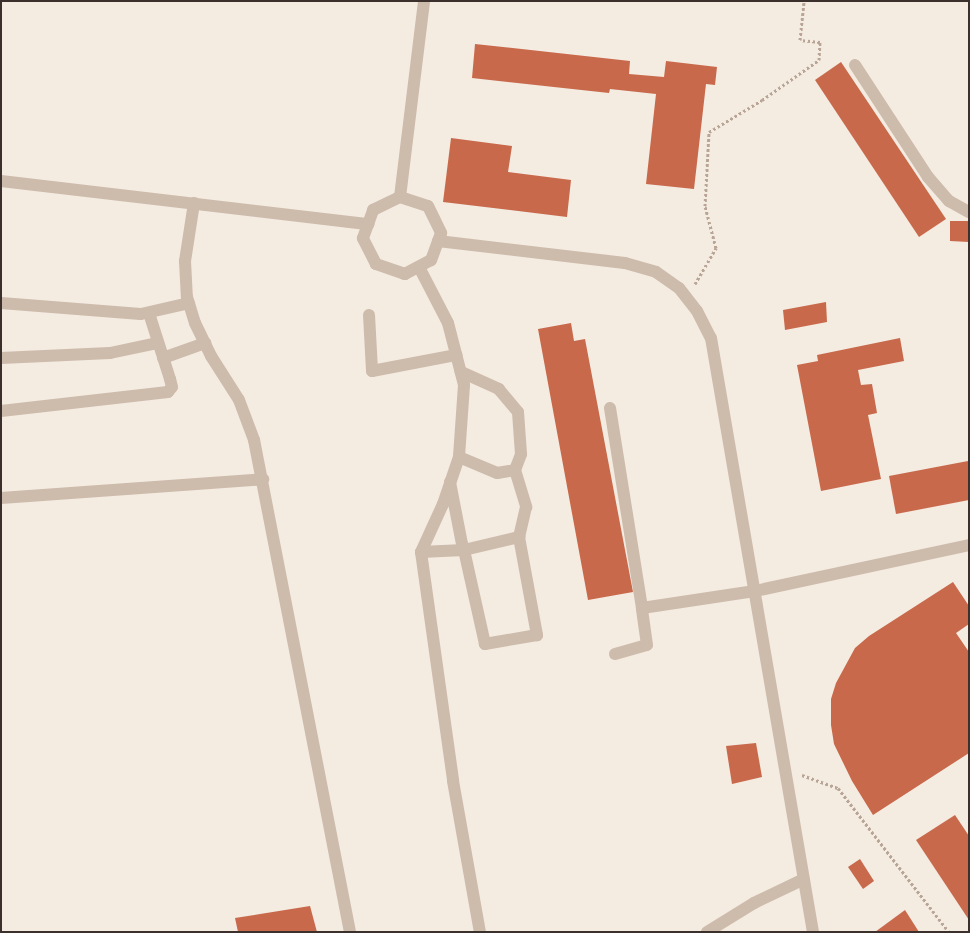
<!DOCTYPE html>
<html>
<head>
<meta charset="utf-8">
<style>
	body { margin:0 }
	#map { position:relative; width:970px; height:933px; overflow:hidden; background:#f4ebe1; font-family:Inter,sans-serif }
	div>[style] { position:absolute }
	.building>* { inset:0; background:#c8694b }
	.path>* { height:3px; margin-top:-1.5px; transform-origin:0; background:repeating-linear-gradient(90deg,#b9a596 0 2.5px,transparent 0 5px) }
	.minor>* { height:12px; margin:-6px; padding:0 6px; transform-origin:6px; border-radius:6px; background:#cdbbac }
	span { translate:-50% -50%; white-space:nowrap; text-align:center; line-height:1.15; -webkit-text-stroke:5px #fbf5ee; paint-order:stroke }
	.frame { position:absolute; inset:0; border:2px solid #3b302b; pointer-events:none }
</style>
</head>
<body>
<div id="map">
	<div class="building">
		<div style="clip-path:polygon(475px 44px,630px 61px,629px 74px,664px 77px,666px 61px,717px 67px,715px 85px,706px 84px,694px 189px,646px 184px,656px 94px,610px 89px,609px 93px,472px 78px)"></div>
		<div style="clip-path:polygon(841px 62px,946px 219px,919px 237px,815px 80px)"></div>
		<div style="clip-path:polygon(451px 138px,512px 146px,508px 172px,571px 180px,567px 217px,443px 202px)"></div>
		<div style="clip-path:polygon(950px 221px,969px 221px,969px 242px,950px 241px)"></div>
		<div style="clip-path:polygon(826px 302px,827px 322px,785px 330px,783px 310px)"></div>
		<div style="clip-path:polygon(571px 323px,574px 341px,585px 339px,633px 592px,588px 600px,538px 329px)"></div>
		<div style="clip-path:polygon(900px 338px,904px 361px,858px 370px,861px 385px,872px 384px,877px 413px,868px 415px,881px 479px,821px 491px,797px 365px,818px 361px,817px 355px)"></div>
		<div style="clip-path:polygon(968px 461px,969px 500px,896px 514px,889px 476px)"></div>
		<div style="clip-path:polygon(953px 582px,969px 606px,969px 624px,956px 633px,969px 652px,969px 753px,873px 815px,852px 781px,834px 744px,831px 725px,831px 699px,836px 683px,855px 648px,869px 636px)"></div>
		<div style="clip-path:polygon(756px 743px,762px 777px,732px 784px,726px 746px)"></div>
		<div style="clip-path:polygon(955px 815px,969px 836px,969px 920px,916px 840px)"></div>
		<div style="clip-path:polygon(860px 859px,874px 881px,863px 889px,848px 867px)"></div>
		<div style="clip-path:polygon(310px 906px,317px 932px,238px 932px,235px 918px)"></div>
		<div style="clip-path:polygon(905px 910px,919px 932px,875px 932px)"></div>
	</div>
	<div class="path">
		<div style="left:695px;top:284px;width:42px;rotate:-59.7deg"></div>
		<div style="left:716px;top:248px;width:43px;rotate:-104.7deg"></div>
		<div style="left:705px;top:206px;width:74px;rotate:-86.9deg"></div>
		<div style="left:709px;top:132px;width:62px;rotate:-31.1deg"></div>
		<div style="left:762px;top:100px;width:70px;rotate:-35.1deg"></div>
		<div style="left:819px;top:60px;width:18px;rotate:-87deg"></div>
		<div style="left:820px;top:42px;width:20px;rotate:-174deg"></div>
		<div style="left:800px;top:40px;width:39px;rotate:-84deg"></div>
		<div style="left:802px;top:775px;width:38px;rotate:20deg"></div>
		<div style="left:838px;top:788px;width:182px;rotate:52.4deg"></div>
	</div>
	<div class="minor">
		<div style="left:855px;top:65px;width:134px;rotate:56.9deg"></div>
		<div style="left:928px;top:177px;width:32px;rotate:49deg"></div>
		<div style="left:949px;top:201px;width:23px;rotate:29deg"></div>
		<div style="left:1px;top:181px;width:370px;rotate:6.7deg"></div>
		<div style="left:400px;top:197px;width:29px;rotate:18deg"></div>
		<div style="left:428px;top:206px;width:30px;rotate:64deg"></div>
		<div style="left:441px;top:233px;width:29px;rotate:110deg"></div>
		<div style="left:431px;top:260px;width:30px;rotate:152deg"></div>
		<div style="left:405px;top:274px;width:31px;rotate:-161deg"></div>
		<div style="left:376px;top:264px;width:29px;rotate:-117deg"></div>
		<div style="left:363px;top:238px;width:30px;rotate:-70deg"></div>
		<div style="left:373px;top:210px;width:30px;rotate:-26deg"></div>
		<div style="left:400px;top:197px;width:197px;rotate:-83deg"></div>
		<div style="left:194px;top:203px;width:59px;rotate:98.8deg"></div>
		<div style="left:185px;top:261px;width:36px;rotate:87deg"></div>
		<div style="left:187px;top:297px;width:27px;rotate:73deg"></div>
		<div style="left:195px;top:323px;width:37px;rotate:64deg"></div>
		<div style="left:211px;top:356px;width:52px;rotate:57.5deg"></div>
		<div style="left:239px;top:400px;width:43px;rotate:69.4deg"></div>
		<div style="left:254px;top:440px;width:501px;rotate:78.96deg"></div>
		<div style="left:438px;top:241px;width:188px;rotate:6.7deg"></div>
		<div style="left:625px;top:263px;width:32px;rotate:16deg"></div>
		<div style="left:656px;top:272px;width:28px;rotate:35deg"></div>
		<div style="left:679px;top:288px;width:29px;rotate:52deg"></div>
		<div style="left:697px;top:311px;width:30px;rotate:63deg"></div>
		<div style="left:711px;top:338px;width:603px;rotate:80.26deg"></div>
		<div style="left:419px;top:267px;width:63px;rotate:62.6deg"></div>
		<div style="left:448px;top:323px;width:64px;rotate:75.5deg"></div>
		<div style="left:464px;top:385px;width:72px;rotate:94deg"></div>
		<div style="left:459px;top:457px;width:50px;rotate:108.8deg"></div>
		<div style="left:443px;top:504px;width:53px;rotate:114.6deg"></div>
		<div style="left:421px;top:552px;width:231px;rotate:82deg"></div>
		<div style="left:453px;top:781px;width:153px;rotate:79.9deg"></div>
		<div style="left:1px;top:303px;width:140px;rotate:4.5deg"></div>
		<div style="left:141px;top:314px;width:49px;rotate:-12.9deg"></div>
		<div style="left:369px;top:315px;width:56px;rotate:86.9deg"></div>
		<div style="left:372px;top:371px;width:86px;rotate:-10.8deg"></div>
		<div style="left:1px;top:358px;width:109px;rotate:-2.6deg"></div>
		<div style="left:110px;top:353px;width:49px;rotate:-11.8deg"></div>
		<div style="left:163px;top:358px;width:45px;rotate:-19.7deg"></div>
		<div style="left:610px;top:408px;width:203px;rotate:80.9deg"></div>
		<div style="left:642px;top:608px;width:114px;rotate:-8.6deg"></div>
		<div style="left:755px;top:591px;width:219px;rotate:-12.1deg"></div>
		<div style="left:1px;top:411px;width:168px;rotate:-6.5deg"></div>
		<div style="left:168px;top:392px;width:6px;rotate:-51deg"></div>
		<div style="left:172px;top:387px;width:8px;rotate:-104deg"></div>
		<div style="left:170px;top:379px;width:69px;rotate:-107.7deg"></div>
		<div style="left:459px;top:457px;width:41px;rotate:22.8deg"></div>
		<div style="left:497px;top:473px;width:18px;rotate:-9deg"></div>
		<div style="left:515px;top:470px;width:17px;rotate:-69deg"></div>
		<div style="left:521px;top:454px;width:42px;rotate:-94.1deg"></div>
		<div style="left:518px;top:412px;width:30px;rotate:-130deg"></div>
		<div style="left:499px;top:389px;width:42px;rotate:-155.9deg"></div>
		<div style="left:515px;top:470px;width:39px;rotate:73deg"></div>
		<div style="left:526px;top:507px;width:31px;rotate:103deg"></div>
		<div style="left:1px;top:498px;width:263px;rotate:-4.1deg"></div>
		<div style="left:421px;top:552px;width:43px;rotate:-2.7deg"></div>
		<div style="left:464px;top:550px;width:57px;rotate:-13.3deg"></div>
		<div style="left:519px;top:537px;width:100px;rotate:79.6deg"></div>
		<div style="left:537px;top:635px;width:53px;rotate:170.2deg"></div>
		<div style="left:485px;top:644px;width:96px;rotate:-102.6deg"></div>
		<div style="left:464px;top:550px;width:6px;rotate:-108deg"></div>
		<div style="left:462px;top:544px;width:63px;rotate:-101deg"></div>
		<div style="left:615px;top:654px;width:33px;rotate:-16deg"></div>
		<div style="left:647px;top:645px;width:37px;rotate:-98deg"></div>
		<div style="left:707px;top:932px;width:55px;rotate:-31.7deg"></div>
		<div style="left:754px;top:903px;width:55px;rotate:-25.6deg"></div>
	</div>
	<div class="frame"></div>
</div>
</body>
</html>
